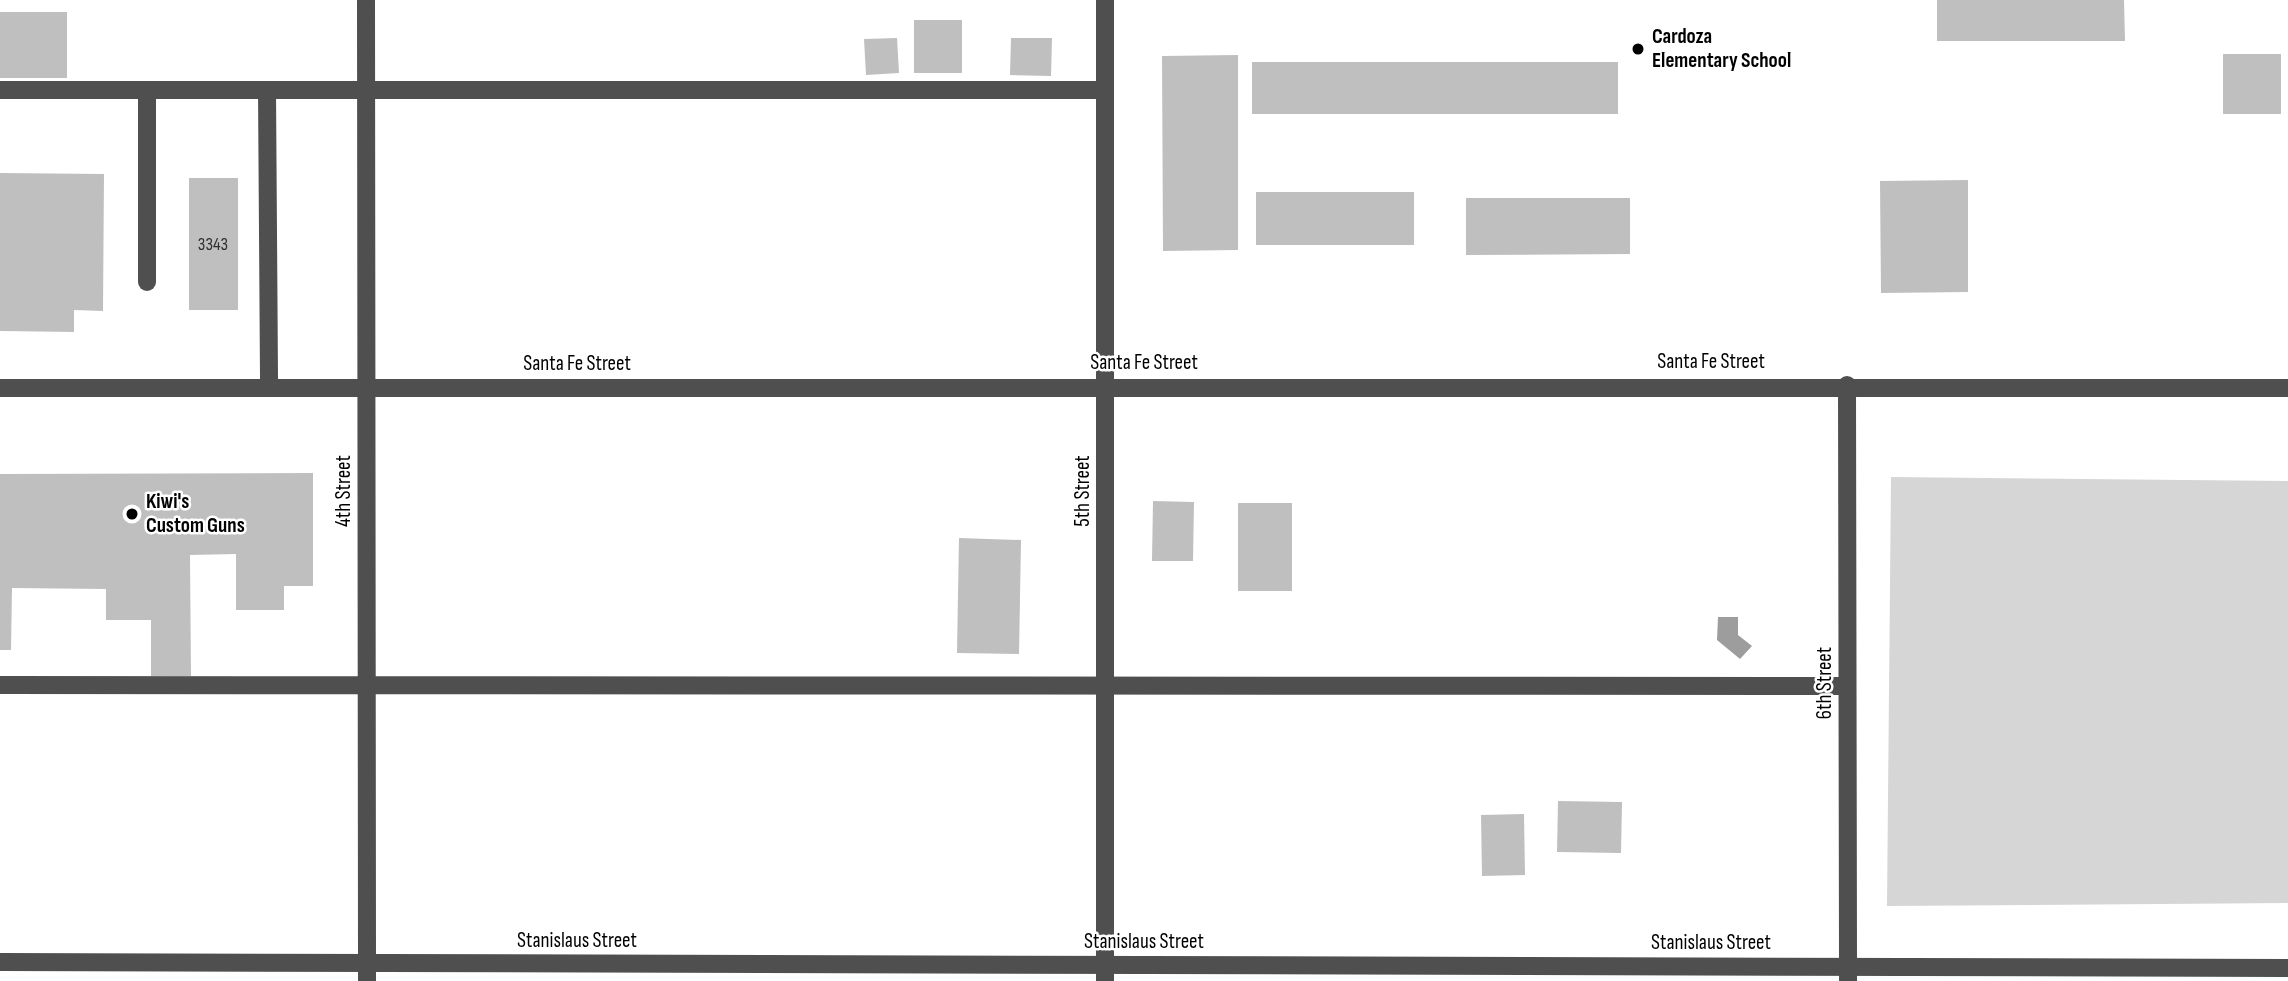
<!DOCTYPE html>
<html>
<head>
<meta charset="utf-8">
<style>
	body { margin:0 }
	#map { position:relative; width:2288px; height:981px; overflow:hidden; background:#fff; font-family:"Sofia Sans Condensed",sans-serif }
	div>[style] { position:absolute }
	.green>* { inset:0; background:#d6d6d6 }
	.water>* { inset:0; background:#9d9d9d }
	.building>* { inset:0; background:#bfbfbf }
	.minor>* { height:18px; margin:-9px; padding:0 9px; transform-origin:9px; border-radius:9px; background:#4f4f4f }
	.dots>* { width:19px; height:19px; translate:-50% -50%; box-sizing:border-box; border:4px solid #fff; border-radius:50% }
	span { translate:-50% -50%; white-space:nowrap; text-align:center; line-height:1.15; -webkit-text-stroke:5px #fff; paint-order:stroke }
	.number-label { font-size:18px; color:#303030 }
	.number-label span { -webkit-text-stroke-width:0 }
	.poi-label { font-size:21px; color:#000; font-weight:700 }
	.left { translate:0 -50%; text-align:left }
	.street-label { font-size:21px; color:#000 }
</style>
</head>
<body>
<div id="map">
	<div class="green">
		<div style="clip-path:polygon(1891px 477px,2288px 481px,2288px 903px,1887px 906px)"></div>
	</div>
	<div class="water">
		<div style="clip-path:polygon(1718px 617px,1738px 617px,1738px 635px,1752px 646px,1740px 659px,1717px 640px)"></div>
	</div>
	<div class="building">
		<div style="clip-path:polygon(1937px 0,2124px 0,2125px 41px,1937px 41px)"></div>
		<div style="clip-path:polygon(0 12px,67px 12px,67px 78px,0 78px)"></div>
		<div style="clip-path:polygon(914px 20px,962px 20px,962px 73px,914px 73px)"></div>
		<div style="clip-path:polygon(897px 38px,899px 73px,866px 75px,864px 39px)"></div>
		<div style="clip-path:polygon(1011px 38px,1052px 38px,1051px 76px,1010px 75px)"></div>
		<div style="clip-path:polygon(2223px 54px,2281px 54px,2281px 114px,2223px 114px)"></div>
		<div style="clip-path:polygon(1238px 55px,1238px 250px,1163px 251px,1162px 56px)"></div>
		<div style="clip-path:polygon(1252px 62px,1618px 62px,1618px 114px,1252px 114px)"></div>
		<div style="clip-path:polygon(0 173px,104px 174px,103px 311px,74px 310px,74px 332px,0 331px)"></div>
		<div style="clip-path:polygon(189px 178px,238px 178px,238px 310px,189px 310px)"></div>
		<div style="clip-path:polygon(1968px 180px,1968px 292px,1881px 293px,1880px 181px)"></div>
		<div style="clip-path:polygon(1256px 192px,1414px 192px,1414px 245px,1256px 245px)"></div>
		<div style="clip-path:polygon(1466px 198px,1630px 198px,1630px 254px,1466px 255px)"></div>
		<div style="clip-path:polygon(313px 473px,313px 586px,284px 586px,284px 610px,236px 610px,236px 554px,190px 555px,191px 676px,151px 676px,151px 620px,106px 620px,106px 589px,12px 588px,11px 650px,0 650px,0 474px)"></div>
		<div style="clip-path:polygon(1153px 501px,1194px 502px,1193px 561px,1152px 561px)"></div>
		<div style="clip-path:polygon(1238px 503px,1292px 503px,1292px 591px,1238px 591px)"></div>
		<div style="clip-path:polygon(959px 538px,1021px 540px,1019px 654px,957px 653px)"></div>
		<div style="clip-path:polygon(1558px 801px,1622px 802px,1621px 853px,1557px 852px)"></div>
		<div style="clip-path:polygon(1524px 814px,1525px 875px,1482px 876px,1481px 815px)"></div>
	</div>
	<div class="minor">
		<div style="left:366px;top:0;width:981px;rotate:89.94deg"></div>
		<div style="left:0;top:90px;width:1105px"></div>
		<div style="left:267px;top:90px;width:297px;rotate:89.6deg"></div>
		<div style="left:147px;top:282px;width:192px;rotate:-90deg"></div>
		<div style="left:1847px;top:385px;width:596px;rotate:89.9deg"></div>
		<div style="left:0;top:388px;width:2288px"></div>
		<div style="left:0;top:685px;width:1847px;rotate:0.03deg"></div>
		<div style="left:0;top:962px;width:2288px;rotate:0.15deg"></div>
		<div style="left:1105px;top:981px;width:981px;rotate:-90deg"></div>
	</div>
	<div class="dots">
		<div style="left:1638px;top:49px;background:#000"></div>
		<div style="left:132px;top:514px;background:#000"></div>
	</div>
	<div class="number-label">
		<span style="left:213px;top:245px">3343</span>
	</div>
	<div class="poi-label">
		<span class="left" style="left:1652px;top:49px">Cardoza<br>Elementary School</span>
		<span class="left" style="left:146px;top:514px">Kiwi's<br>Custom Guns</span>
	</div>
	<div class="street-label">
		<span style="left:1711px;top:362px">Santa Fe Street</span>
		<span style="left:1144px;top:363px">Santa Fe Street</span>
		<span style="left:577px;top:364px">Santa Fe Street</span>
		<span style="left:344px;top:491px;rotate:-90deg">4th Street</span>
		<span style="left:1083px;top:491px;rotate:-90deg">5th Street</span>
		<span style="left:1825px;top:683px;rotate:-90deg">6th Street</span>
		<span style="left:577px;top:941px">Stanislaus Street</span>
		<span style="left:1144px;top:942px">Stanislaus Street</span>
		<span style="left:1711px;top:943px">Stanislaus Street</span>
	</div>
</div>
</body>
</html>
